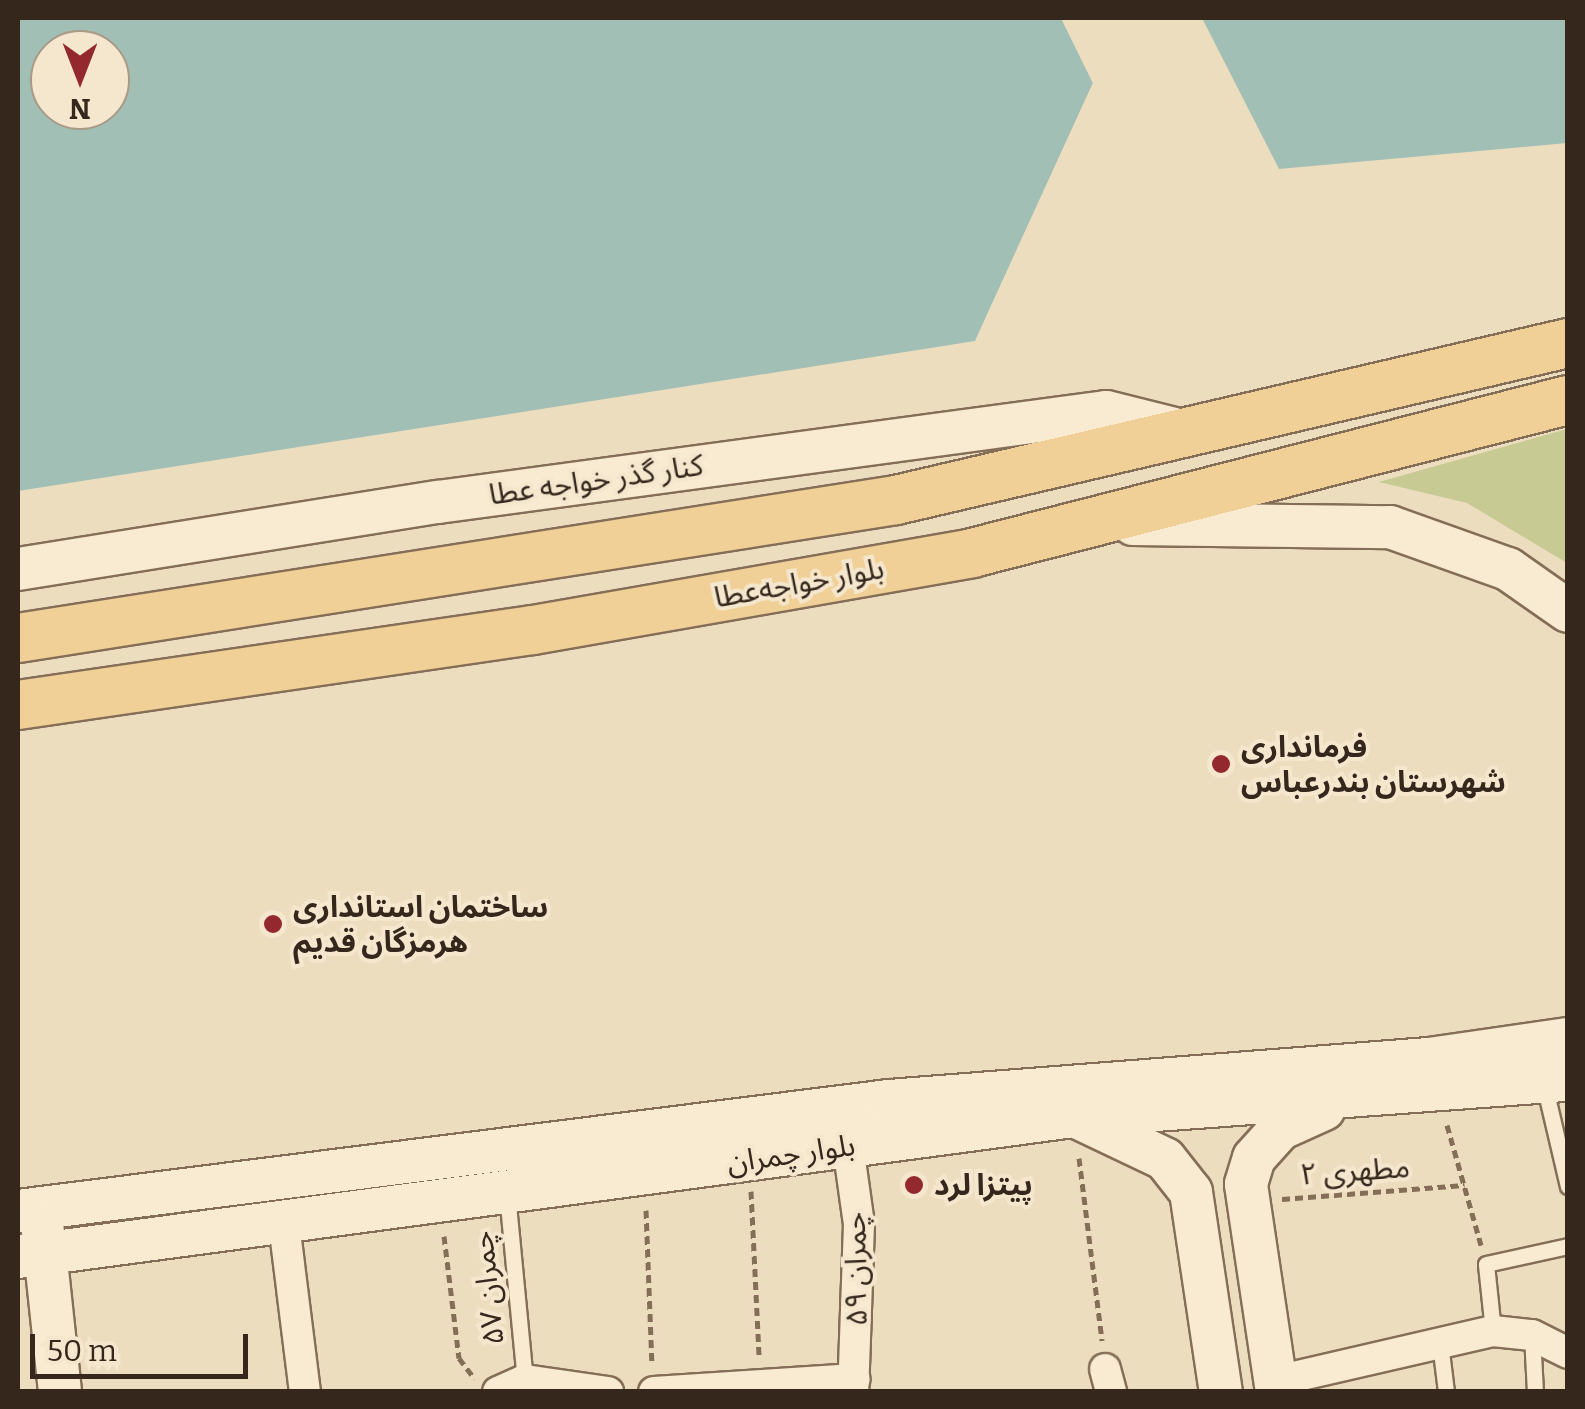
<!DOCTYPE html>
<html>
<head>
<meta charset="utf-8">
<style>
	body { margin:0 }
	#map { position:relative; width:1585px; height:1409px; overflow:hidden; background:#edddbf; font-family:Bitter,"Noto Sans Arabic",serif }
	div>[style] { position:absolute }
	.green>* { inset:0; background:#c7ca93 }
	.water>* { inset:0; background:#a2bfb5 }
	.pier>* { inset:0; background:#edddbf }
	.path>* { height:5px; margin-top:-2.5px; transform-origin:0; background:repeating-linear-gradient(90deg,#856e58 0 8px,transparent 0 13px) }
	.roads { filter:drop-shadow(2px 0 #856e58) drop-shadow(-2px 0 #856e58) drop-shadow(0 2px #856e58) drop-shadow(0 -2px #856e58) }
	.lane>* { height:15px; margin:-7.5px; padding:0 7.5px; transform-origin:7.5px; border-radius:7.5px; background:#f8ebd2 }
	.street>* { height:30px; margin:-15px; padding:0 15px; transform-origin:15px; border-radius:15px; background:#f8ebd2 }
	.secondary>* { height:42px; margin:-21px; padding:0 21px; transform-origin:21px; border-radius:21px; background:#f8ebd2 }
	.primary>* { height:48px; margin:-24px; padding:0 24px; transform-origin:24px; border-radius:24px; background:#f0d096 }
	.dots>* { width:28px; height:28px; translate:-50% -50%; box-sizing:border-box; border:5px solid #f4e7ce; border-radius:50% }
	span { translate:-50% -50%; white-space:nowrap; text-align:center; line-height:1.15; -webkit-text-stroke:8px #f4e7ce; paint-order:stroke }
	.street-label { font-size:30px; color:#35271c }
	.poi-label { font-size:30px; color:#35271c; font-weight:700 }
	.left { translate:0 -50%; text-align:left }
	.frame { position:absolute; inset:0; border:20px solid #35271c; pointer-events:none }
	.north { position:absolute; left:30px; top:30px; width:100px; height:100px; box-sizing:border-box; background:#f4e7ce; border:2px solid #a89a87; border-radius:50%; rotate:180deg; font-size:28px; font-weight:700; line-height:40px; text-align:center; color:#35271c }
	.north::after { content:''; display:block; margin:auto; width:35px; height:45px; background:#93292f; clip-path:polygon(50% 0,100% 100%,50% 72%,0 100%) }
	.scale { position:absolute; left:30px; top:1334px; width:218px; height:45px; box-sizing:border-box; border:5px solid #35271c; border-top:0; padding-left:12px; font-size:30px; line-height:35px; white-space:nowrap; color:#35271c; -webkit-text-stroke:8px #f4e7ce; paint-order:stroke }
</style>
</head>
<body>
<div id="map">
	<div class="green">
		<div style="clip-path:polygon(1567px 429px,1567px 563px,1467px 503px,1379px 482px)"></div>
	</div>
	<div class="water">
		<div style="clip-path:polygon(evenodd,18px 18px,1061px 18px,1093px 83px,975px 341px,18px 491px,18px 18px,50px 50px,110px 50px,110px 110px,50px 110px,50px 50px)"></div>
		<div style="clip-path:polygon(1202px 18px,1567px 18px,1567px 143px,1279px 169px)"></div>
	</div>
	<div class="pier">
		<div style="clip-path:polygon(1061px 18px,1098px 84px,975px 341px,1093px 83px)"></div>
	</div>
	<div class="path">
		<div style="left:1447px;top:1125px;width:125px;rotate:74.2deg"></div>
		<div style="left:1079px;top:1158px;width:184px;rotate:82.8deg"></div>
		<div style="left:751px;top:1191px;width:164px;rotate:87.2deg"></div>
		<div style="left:1282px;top:1199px;width:183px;rotate:-4.4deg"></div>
		<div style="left:646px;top:1210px;width:154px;rotate:87.8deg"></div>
		<div style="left:444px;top:1236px;width:123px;rotate:83deg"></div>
		<div style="left:459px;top:1358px;width:26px;rotate:53deg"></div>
	</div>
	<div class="roads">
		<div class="lane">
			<div style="left:1544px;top:1084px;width:105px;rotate:76.8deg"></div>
			<div style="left:507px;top:1194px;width:187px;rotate:84.5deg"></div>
			<div style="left:1493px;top:1331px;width:67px;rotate:-96deg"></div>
			<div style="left:1486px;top:1264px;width:84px;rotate:-12.4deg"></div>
			<div style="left:1532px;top:1335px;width:57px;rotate:87deg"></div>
			<div style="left:1440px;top:1343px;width:49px;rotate:83deg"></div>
		</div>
		<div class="street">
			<div style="left:848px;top:1146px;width:79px;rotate:82deg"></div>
			<div style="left:859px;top:1224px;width:168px;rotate:92deg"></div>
			<div style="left:284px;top:1224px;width:169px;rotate:82.9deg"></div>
			<div style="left:1105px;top:1369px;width:24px;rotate:75deg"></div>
			<div style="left:1276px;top:1381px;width:223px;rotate:-13deg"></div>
			<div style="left:1493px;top:1331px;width:39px;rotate:6deg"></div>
			<div style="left:1532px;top:1335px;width:40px;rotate:26.6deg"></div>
			<div style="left:498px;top:1392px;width:30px;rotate:-24deg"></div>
			<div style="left:525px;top:1380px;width:84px;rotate:8.2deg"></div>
			<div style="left:654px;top:1392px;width:201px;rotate:-3.7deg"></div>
		</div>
		<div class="secondary">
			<div style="left:1133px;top:524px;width:257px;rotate:0.7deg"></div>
			<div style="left:1390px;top:527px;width:125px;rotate:19.6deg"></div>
			<div style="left:1508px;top:569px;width:73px;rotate:35deg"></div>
			<div style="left:18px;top:569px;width:425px;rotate:-9.1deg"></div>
			<div style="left:438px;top:502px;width:674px;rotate:-7.67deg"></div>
			<div style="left:1106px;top:412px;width:70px;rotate:14deg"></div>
			<div style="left:1079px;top:1118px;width:95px;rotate:25.5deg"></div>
			<div style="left:1165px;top:1159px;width:42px;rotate:51.8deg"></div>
			<div style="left:1191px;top:1192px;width:202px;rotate:81.5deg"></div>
			<div style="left:18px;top:1211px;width:878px;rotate:-7.2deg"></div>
			<div style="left:889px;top:1101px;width:542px;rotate:-4.45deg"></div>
			<div style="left:1429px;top:1059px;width:140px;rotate:-8.2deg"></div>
			<div style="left:42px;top:1223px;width:170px;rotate:83.9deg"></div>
			<div style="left:18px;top:1257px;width:1065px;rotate:-7.61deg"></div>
			<div style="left:1074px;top:1116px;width:495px;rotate:-4.2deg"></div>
			<div style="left:1277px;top:1392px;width:210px;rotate:-98.5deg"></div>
			<div style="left:1246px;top:1184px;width:27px;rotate:-73deg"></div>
			<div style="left:1254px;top:1158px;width:39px;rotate:-48deg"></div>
			<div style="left:1280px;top:1129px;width:48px;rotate:-24.4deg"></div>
		</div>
		<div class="primary">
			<div style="left:18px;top:638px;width:889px;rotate:-8.93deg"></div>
			<div style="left:896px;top:500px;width:690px;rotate:-13.15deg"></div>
			<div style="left:18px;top:705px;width:520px;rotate:-8.29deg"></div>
			<div style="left:533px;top:630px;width:446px;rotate:-9.9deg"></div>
			<div style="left:972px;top:553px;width:615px;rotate:-14.4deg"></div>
		</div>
	</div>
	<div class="dots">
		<div style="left:1221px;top:764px;background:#93292f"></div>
		<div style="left:273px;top:924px;background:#93292f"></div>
		<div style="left:914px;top:1185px;background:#93292f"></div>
	</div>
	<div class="street-label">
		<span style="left:596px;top:480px;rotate:-8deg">کنار گذر خواجه عطا</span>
		<span style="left:799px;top:583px;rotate:-10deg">بلوار خواجه‌عطا</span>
		<span style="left:791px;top:1154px;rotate:-8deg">بلوار چمران</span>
		<span style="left:1355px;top:1171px;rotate:-4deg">مطهری ۲</span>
		<span style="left:856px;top:1269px;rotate:-91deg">چمران ۵۹</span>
		<span style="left:488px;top:1288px;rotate:-96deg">چمران ۵۷</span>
	</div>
	<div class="poi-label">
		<span class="left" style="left:1241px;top:764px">فرمانداری<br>شهرستان بندرعباس</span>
		<span class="left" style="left:293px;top:924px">ساختمان استانداری<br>هرمزگان قدیم</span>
		<span class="left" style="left:934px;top:1185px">پیتزا لرد</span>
	</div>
	<div class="frame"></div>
	<div class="north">N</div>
	<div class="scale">50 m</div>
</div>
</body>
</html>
